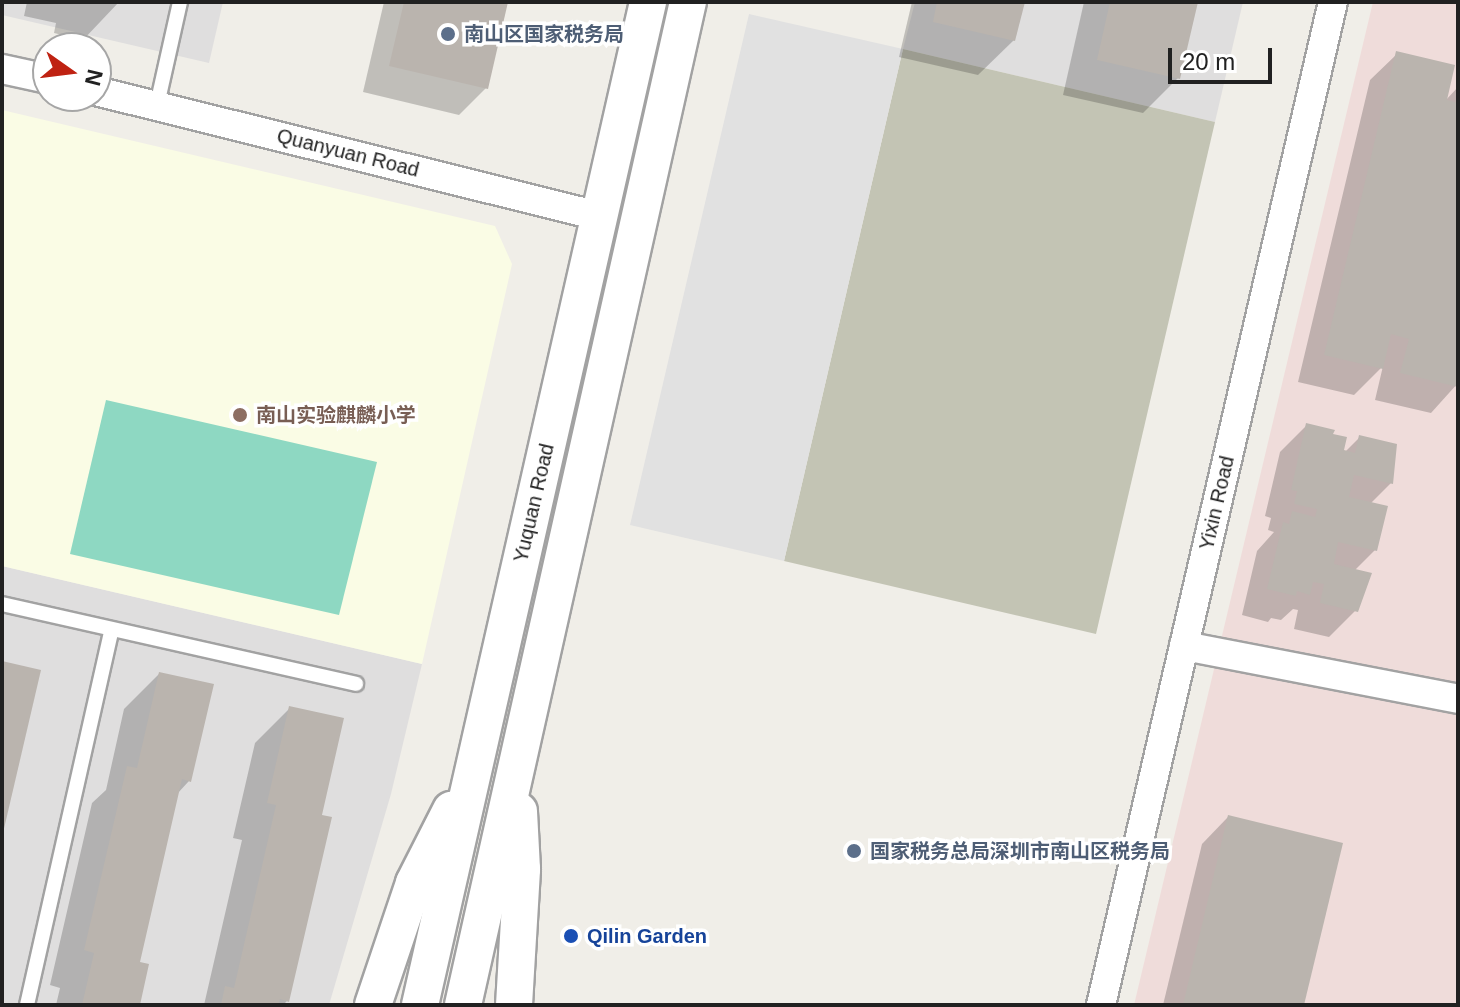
<!DOCTYPE html>
<html>
<head>
<meta charset="utf-8">
<style>
	body { margin:0 }
	#map { position:relative; width:1460px; height:1007px; overflow:hidden; background:#f0eee8; font-family:Arial,"Noto Sans SC",sans-serif }
	div>[style] { position:absolute }
	.residential>* { inset:0; background:#dfdede }
	.commercial>* { inset:0; background:#efdcda }
	.education>* { inset:0; background:#fafce5 }
	.construction>* { inset:0; background:#c3c4b4 }
	.pitch>* { inset:0; background:#8ed8c2 }
	.parking>* { inset:0; background:#e1e1e1 }
	.shadow>* { inset:0; background:#0003 }
	.building>* { inset:0; background:#bab4ae }
	.roads { filter:drop-shadow(2px 0 #a2a2a2) drop-shadow(-2px 0 #a2a2a2) drop-shadow(0 2px #a2a2a2) drop-shadow(0 -2px #a2a2a2) }
	.service>* { height:14px; margin:-7px; padding:0 7px; transform-origin:7px; border-radius:7px; background:#fff }
	.minor>* { height:28px; margin:-14px; padding:0 14px; transform-origin:14px; border-radius:14px; background:#fff }
	.tertiary>* { height:36px; margin:-18px; padding:0 18px; transform-origin:18px; border-radius:18px; background:#fff }
	.dots>* { width:22px; height:22px; translate:-50% -50%; box-sizing:border-box; border:4px solid #fff; border-radius:50% }
	span { translate:-50% -50%; white-space:nowrap; text-align:center; line-height:1.15; -webkit-text-stroke:7px #fff; paint-order:stroke }
	.service-label { font-size:20px; color:#4e5e75; font-weight:700 }
	.left { translate:0 -50%; text-align:left }
	.street-label { font-size:20px; color:#212121 }
	.education-label { font-size:20px; color:#785e54; font-weight:700 }
	.transit-label { font-size:20px; color:#164399; font-weight:700 }
	.frame { position:absolute; inset:0; border:4px solid #212121; pointer-events:none }
	.north { position:absolute; left:32px; top:32px; width:80px; height:80px; box-sizing:border-box; background:#fff; border:2px solid #a6a6a6; border-radius:50%; rotate:104deg; font-size:22px; font-weight:700; line-height:32px; text-align:center; color:#212121 }
	.north::after { content:''; display:block; margin:auto; width:28px; height:36px; background:#bf2212; clip-path:polygon(50% 0,100% 100%,50% 72%,0 100%) }
	.scale { position:absolute; left:1168px; top:48px; width:104px; height:36px; box-sizing:border-box; border:4px solid #212121; border-top:0; padding-left:10px; font-size:24px; line-height:28px; white-space:nowrap; color:#212121; -webkit-text-stroke:6px #fff; paint-order:stroke }
</style>
</head>
<body>
<div id="map">
	<div class="residential">
		<div style="clip-path:polygon(2px 2px,223px 2px,209px 63px,2px 15px)"></div>
		<div style="clip-path:polygon(915px 2px,1243px 2px,1215px 122px,903px 49px)"></div>
		<div style="clip-path:polygon(2px 566px,422px 664px,391px 794px,329px 1005px,2px 1005px)"></div>
	</div>
	<div class="commercial">
		<div style="clip-path:polygon(1373px 2px,1458px 2px,1458px 1005px,1134px 1005px)"></div>
	</div>
	<div class="education">
		<div style="clip-path:polygon(2px 110px,495px 226px,512px 264px,422px 664px,2px 566px)"></div>
	</div>
	<div class="construction">
		<div style="clip-path:polygon(903px 49px,1215px 122px,1096px 634px,784px 561px)"></div>
	</div>
	<div class="pitch">
		<div style="clip-path:polygon(106px 400px,377px 462px,339px 615px,70px 554px)"></div>
	</div>
	<div class="parking">
		<div style="clip-path:polygon(749px 14px,903px 49px,784px 561px,630px 525px)"></div>
	</div>
	<div class="shadow">
		<div style="clip-path:polygon(27px 2px,119px 2px,83px 40px,54px 33px,56px 23px,24px 16px)"></div>
		<div style="clip-path:polygon(384px 2px,506px 2px,486px 88px,459px 115px,363px 92px)"></div>
		<div style="clip-path:polygon(912px 2px,1023px 2px,1014px 40px,978px 75px,899px 57px)"></div>
		<div style="clip-path:polygon(1084px 2px,1196px 2px,1178px 78px,1143px 113px,1063px 95px)"></div>
		<div style="clip-path:polygon(1397px 54px,1445px 101px,1458px 87px,1458px 383px,1431px 413px,1375px 400px,1383px 366px,1354px 395px,1298px 382px,1370px 80px)"></div>
		<div style="clip-path:polygon(1307px 425px,1340px 457px,1360px 437px,1391px 483px,1370px 504px,1375px 550px,1354px 571px,1356px 610px,1329px 637px,1294px 629px,1298px 610px,1293px 609px,1281px 620px,1271px 618px,1268px 622px,1242px 615px,1257px 551px,1274px 532px,1268px 530px,1271px 518px,1265px 516px,1280px 452px)"></div>
		<div style="clip-path:polygon(159px 674px,189px 781px,177px 794px,137px 964px,138px 1005px,56px 1005px,60px 988px,50px 985px,92px 803px,106px 790px,124px 709px)"></div>
		<div style="clip-path:polygon(290px 708px,320px 816px,287px 1001px,283px 1005px,204px 1005px,242px 840px,233px 838px,255px 743px)"></div>
		<div style="clip-path:polygon(1228px 817px,1302px 1005px,1163px 1005px,1202px 844px)"></div>
	</div>
	<div class="building">
		<div style="clip-path:polygon(404px 2px,508px 2px,488px 89px,389px 66px)"></div>
		<div style="clip-path:polygon(937px 2px,1025px 2px,1015px 41px,933px 22px)"></div>
		<div style="clip-path:polygon(1110px 2px,1198px 2px,1180px 79px,1097px 60px)"></div>
		<div style="clip-path:polygon(1396px 51px,1455px 65px,1447px 100px,1458px 103px,1458px 387px,1400px 373px,1409px 339px,1391px 334px,1383px 369px,1324px 355px)"></div>
		<div style="clip-path:polygon(1306px 423px,1335px 430px,1333px 434px,1347px 437px,1344px 450px,1355px 453px,1359px 435px,1397px 444px,1393px 484px,1354px 475px,1349px 497px,1388px 506px,1377px 551px,1338px 542px,1334px 564px,1372px 573px,1358px 612px,1320px 603px,1324px 584px,1313px 582px,1310px 595px,1297px 591px,1296px 596px,1267px 589px,1283px 522px,1289px 524px,1292px 511px,1315px 517px,1317px 509px,1294px 504px,1297px 491px,1291px 490px)"></div>
		<div style="clip-path:polygon(2px 661px,41px 670px,3px 833px,2px 832px)"></div>
		<div style="clip-path:polygon(159px 672px,214px 684px,191px 782px,182px 779px,140px 962px,149px 964px,140px 1005px,82px 1005px,94px 953px,84px 950px,127px 766px,137px 768px)"></div>
		<div style="clip-path:polygon(289px 706px,344px 718px,322px 815px,332px 817px,289px 1002px,280px 999px,278px 1005px,221px 1005px,225px 986px,234px 988px,276px 805px,267px 803px)"></div>
		<div style="clip-path:polygon(1228px 815px,1343px 843px,1304px 1005px,1183px 1005px)"></div>
	</div>
	<div class="roads">
		<div class="service">
			<div style="left:157px;top:105px;width:106px;rotate:-77.4deg"></div>
			<div style="left:2px;top:604px;width:363px;rotate:12.7deg"></div>
			<div style="left:27px;top:1005px;width:385px;rotate:-77.3deg"></div>
		</div>
		<div class="minor">
			<div style="left:2px;top:69px;width:47px;rotate:12.3deg"></div>
			<div style="left:96px;top:91px;width:518px;rotate:13.96deg"></div>
			<div style="left:1184px;top:646px;width:279px;rotate:10.9deg"></div>
			<div style="left:1101px;top:1005px;width:1029px;rotate:-76.98deg"></div>
		</div>
		<div class="tertiary">
			<div style="left:373px;top:1005px;width:129px;rotate:-71.4deg"></div>
			<div style="left:414px;top:883px;width:82px;rotate:-63.1deg"></div>
			<div style="left:420px;top:1005px;width:1029px;rotate:-77.19deg"></div>
			<div style="left:463px;top:1005px;width:1028px;rotate:-77.36deg"></div>
			<div style="left:514px;top:1005px;width:136px;rotate:-86.6deg"></div>
			<div style="left:522px;top:869px;width:58px;rotate:-93deg"></div>
		</div>
	</div>
	<div class="dots">
		<div style="left:448px;top:34px;background:#5c6f8a"></div>
		<div style="left:240px;top:415px;background:#8d6e63"></div>
		<div style="left:854px;top:851px;background:#5c6f8a"></div>
		<div style="left:571px;top:936px;background:#1a4fb4"></div>
	</div>
	<div class="service-label">
		<span class="left" style="left:464px;top:34px">南山区国家税务局</span>
		<span class="left" style="left:870px;top:851px">国家税务总局深圳市南山区税务局</span>
	</div>
	<div class="street-label">
		<span style="left:348px;top:153px;rotate:14deg">Quanyuan Road</span>
		<span style="left:534px;top:503px;rotate:-77deg">Yuquan Road</span>
		<span style="left:1217px;top:503px;rotate:-77deg">Yixin Road</span>
	</div>
	<div class="education-label">
		<span class="left" style="left:256px;top:415px">南山实验麒麟小学</span>
	</div>
	<div class="transit-label">
		<span class="left" style="left:587px;top:936px">Qilin Garden</span>
	</div>
	<div class="frame"></div>
	<div class="north">N</div>
	<div class="scale">20 m</div>
</div>
</body>
</html>
